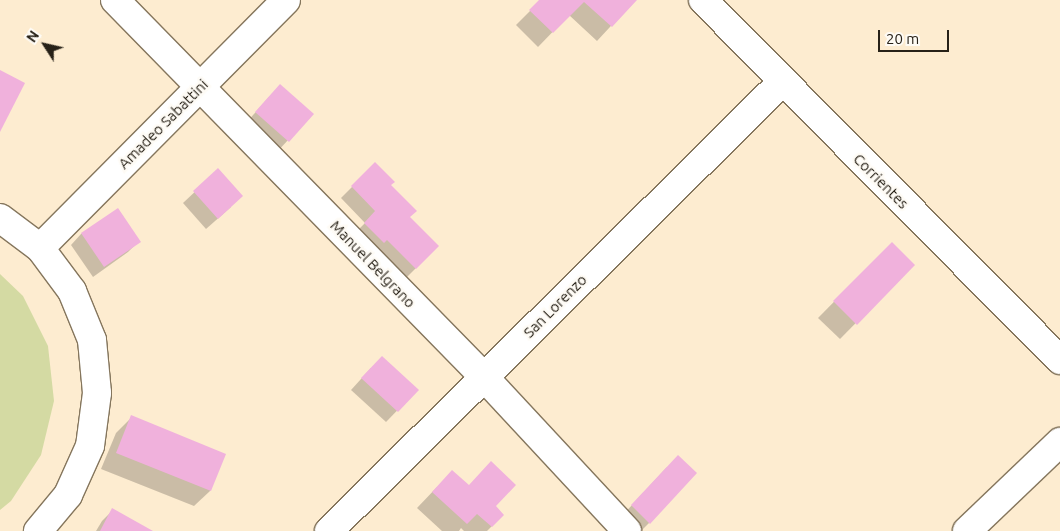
<!DOCTYPE html>
<html>
<head>
<meta charset="utf-8">
<style>
	body { margin:0 }
	#map { position:relative; width:1060px; height:531px; overflow:hidden; background:#fdecd0; font-family:Ubuntu,sans-serif }
	div>[style] { position:absolute }
	.green>* { inset:0; background:#d4daa3 }
	.shadow>* { inset:0; background:#0003 }
	.building>* { inset:0; background:#f0b1dc }
	.roads { filter:drop-shadow(1px 0 #85765d) drop-shadow(-1px 0 #85765d) drop-shadow(0 1px #85765d) drop-shadow(0 -1px #85765d) }
	.minor>* { height:28px; margin:-14px; padding:0 14px; transform-origin:14px; border-radius:14px; background:#fff }
	.tertiary>* { height:28px; margin:-14px; padding:0 14px; transform-origin:14px; border-radius:14px; background:#fff }
	span { translate:-50% -50%; white-space:nowrap; text-align:center; line-height:1.15; -webkit-text-stroke:5px #fefbf5; paint-order:stroke }
	.street-label { font-size:15px; color:#272117 }
	.north { position:absolute; left:20px; top:20px; width:50px; height:50px; -webkit-text-stroke:4px #fefbf5; paint-order:stroke; rotate:305deg; font-size:14px; font-weight:700; line-height:20px; text-align:center; color:#272117 }
	.north::after { content:''; display:block; margin:auto; width:18px; height:22px; background:#272117; clip-path:polygon(50% 0,100% 100%,50% 72%,0 100%) }
	.scale { position:absolute; left:878px; top:30px; width:71px; height:22px; box-sizing:border-box; border:2px solid #272117; border-top:0; padding-left:6px; font-size:15px; line-height:18px; white-space:nowrap; color:#272117; -webkit-text-stroke:4px #fefbf5; paint-order:stroke }
</style>
</head>
<body>
<div id="map">
	<div class="green">
		<div style="clip-path:polygon(0 274px,23px 296px,48px 346px,54px 401px,41px 455px,11px 501px,0 510px)"></div>
	</div>
	<div class="shadow">
		<div style="clip-path:polygon(541px 0,635px 0,597px 41px,569px 15px,538px 47px,516px 25px)"></div>
		<div style="clip-path:polygon(269px 97px,312px 114px,277px 152px,245px 124px)"></div>
		<div style="clip-path:polygon(375px 164px,408px 217px,438px 246px,405px 279px,354px 234px,365px 223px,341px 198px)"></div>
		<div style="clip-path:polygon(218px 170px,231px 207px,206px 229px,183px 203px)"></div>
		<div style="clip-path:polygon(118px 209px,139px 241px,128px 252px,93px 277px,71px 245px,81px 234px)"></div>
		<div style="clip-path:polygon(892px 243px,913px 265px,840px 339px,818px 318px)"></div>
		<div style="clip-path:polygon(371px 368px,417px 390px,386px 422px,351px 390px)"></div>
		<div style="clip-path:polygon(132px 417px,224px 455px,210px 491px,194px 506px,101px 469px,116px 433px)"></div>
		<div style="clip-path:polygon(667px 467px,649px 523px,641px 531px,636px 531px,621px 517px)"></div>
		<div style="clip-path:polygon(468px 486px,503px 515px,487px 531px,464px 531px,461px 528px,459px 531px,442px 531px,417px 508px,437px 487px)"></div>
		<div style="clip-path:polygon(113px 510px,150px 531px,96px 531px,102px 521px)"></div>
	</div>
	<div class="building">
		<div style="clip-path:polygon(539px 0,637px 0,612px 27px,584px 2px,553px 33px,529px 10px)"></div>
		<div style="clip-path:polygon(0 70px,25px 83px,0 132px)"></div>
		<div style="clip-path:polygon(280px 84px,314px 114px,289px 142px,255px 112px)"></div>
		<div style="clip-path:polygon(375px 162px,395px 182px,391px 185px,417px 211px,410px 217px,439px 246px,416px 269px,387px 240px,384px 243px,364px 223px,375px 211px,351px 186px)"></div>
		<div style="clip-path:polygon(218px 168px,243px 196px,218px 219px,193px 191px)"></div>
		<div style="clip-path:polygon(118px 208px,141px 242px,104px 267px,81px 233px)"></div>
		<div style="clip-path:polygon(892px 242px,915px 265px,857px 325px,833px 301px)"></div>
		<div style="clip-path:polygon(382px 356px,419px 390px,398px 412px,361px 378px)"></div>
		<div style="clip-path:polygon(131px 415px,226px 454px,211px 491px,116px 453px)"></div>
		<div style="clip-path:polygon(678px 455px,697px 473px,650px 524px,631px 505px)"></div>
		<div style="clip-path:polygon(491px 461px,516px 485px,496px 506px,504px 515px,492px 527px,477px 514px,467px 524px,432px 492px,452px 470px,469px 485px)"></div>
		<div style="clip-path:polygon(112px 508px,153px 531px,100px 531px)"></div>
	</div>
	<div class="roads">
		<div class="minor">
			<div style="left:115px;top:0;width:528px;rotate:45.61deg"></div>
			<div style="left:484px;top:377px;width:210px;rotate:47.1deg"></div>
			<div style="left:703px;top:0;width:507px;rotate:45.24deg"></div>
			<div style="left:40px;top:248px;width:349px;rotate:-45.2deg"></div>
			<div style="left:329px;top:531px;width:638px;rotate:-44.75deg"></div>
			<div style="left:967px;top:531px;width:129px;rotate:-43.7deg"></div>
		</div>
		<div class="tertiary">
			<div style="left:0;top:218px;width:50px;rotate:36.9deg"></div>
			<div style="left:40px;top:248px;width:54px;rotate:53.3deg"></div>
			<div style="left:72px;top:291px;width:53px;rotate:67.8deg"></div>
			<div style="left:92px;top:340px;width:53px;rotate:84.6deg"></div>
			<div style="left:97px;top:393px;width:53px;rotate:97.5deg"></div>
			<div style="left:90px;top:446px;width:54px;rotate:114.2deg"></div>
			<div style="left:68px;top:495px;width:47px;rotate:129.8deg"></div>
		</div>
	</div>
	<div class="street-label">
		<span style="left:163px;top:124px;rotate:-45deg">Amadeo Sabattini</span>
		<span style="left:881px;top:181px;rotate:45deg">Corrientes</span>
		<span style="left:373px;top:264px;rotate:46deg">Manuel Belgrano</span>
		<span style="left:555px;top:306px;rotate:-45deg">San Lorenzo</span>
	</div>
	<div class="north">N</div>
	<div class="scale">20 m</div>
</div>
</body>
</html>
